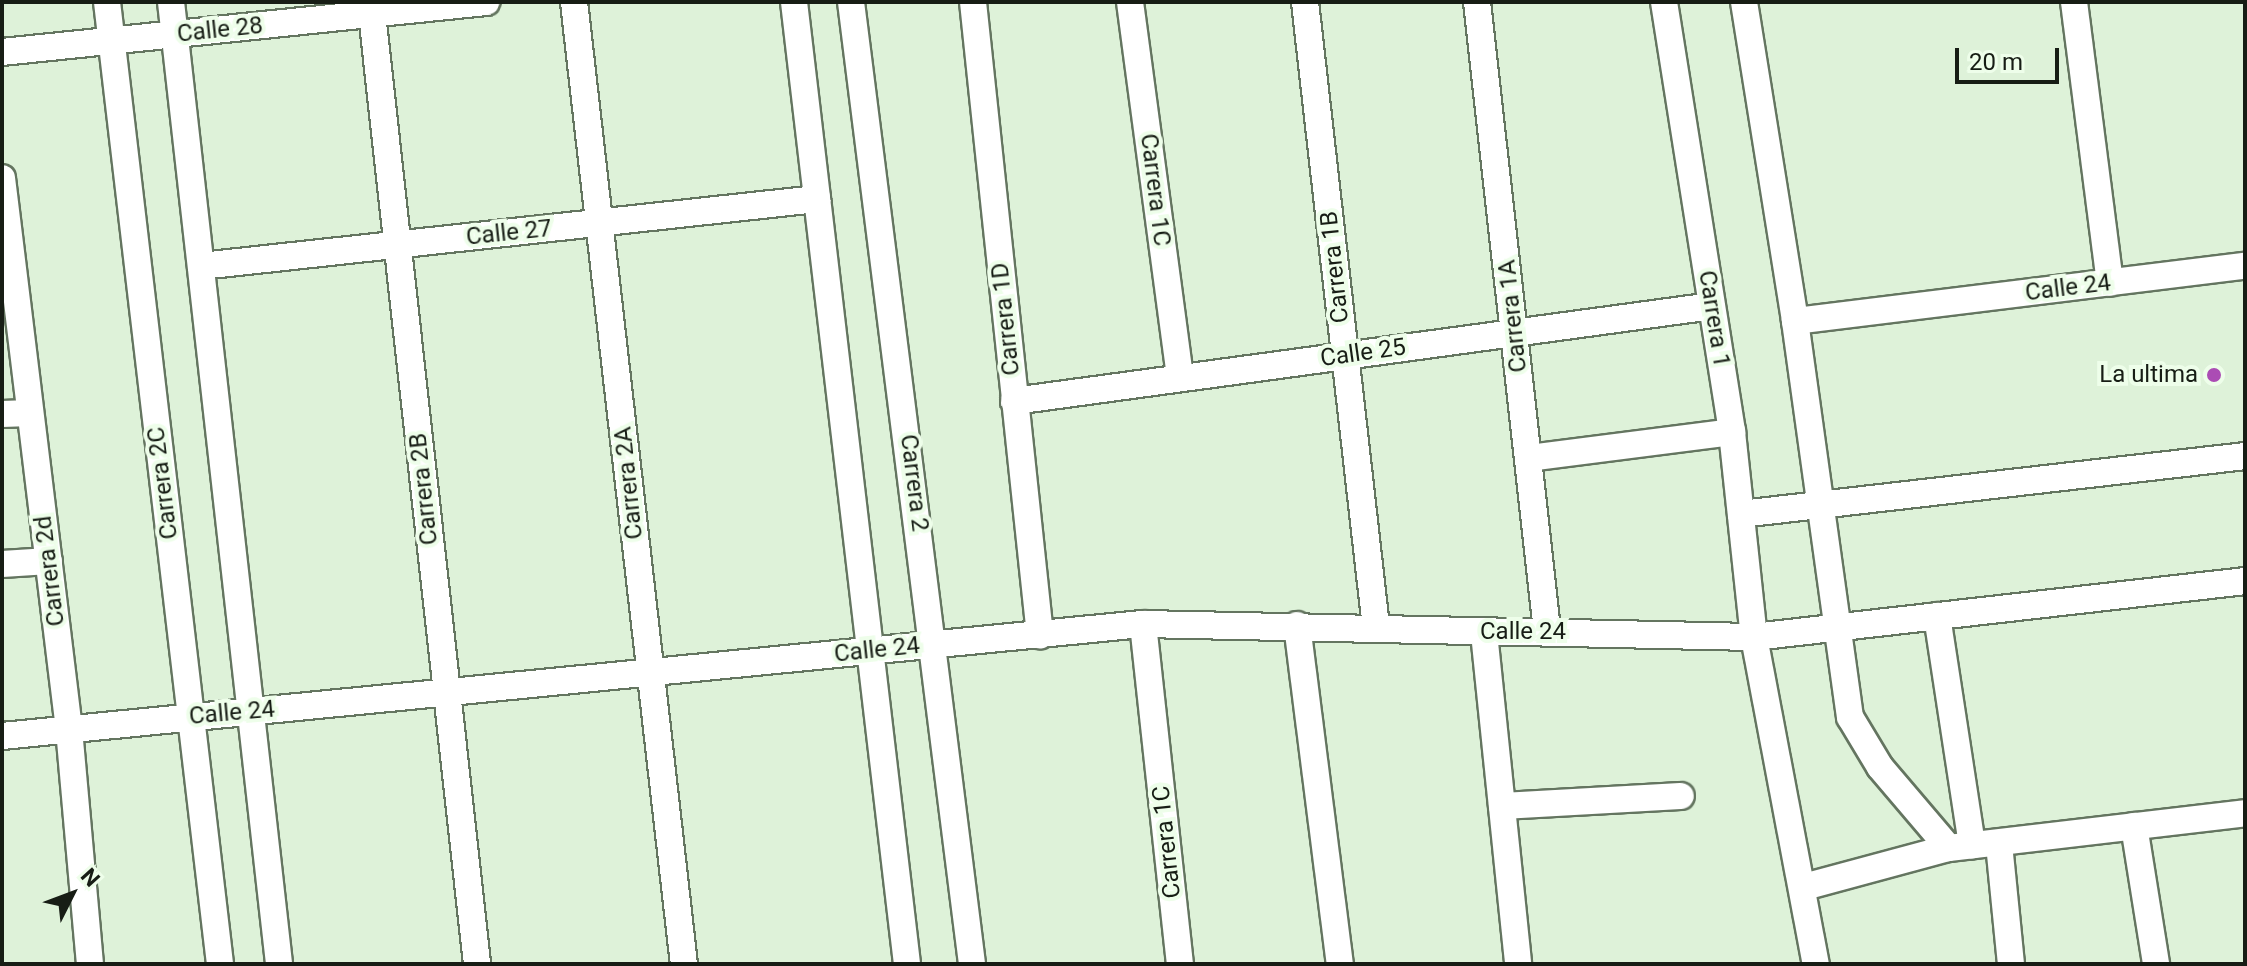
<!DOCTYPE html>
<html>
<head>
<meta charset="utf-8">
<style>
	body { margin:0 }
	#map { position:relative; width:2247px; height:966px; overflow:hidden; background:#def2d9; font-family:Roboto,sans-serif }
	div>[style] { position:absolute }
	.roads { filter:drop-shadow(2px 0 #647560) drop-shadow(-2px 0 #647560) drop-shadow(0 2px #647560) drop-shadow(0 -2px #647560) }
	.street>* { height:26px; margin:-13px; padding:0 13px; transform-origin:13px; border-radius:13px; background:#fff }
	.dots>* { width:22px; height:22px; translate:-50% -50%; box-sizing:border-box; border:4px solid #eefeea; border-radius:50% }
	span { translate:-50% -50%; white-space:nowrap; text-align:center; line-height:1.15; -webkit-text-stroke:8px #eefeea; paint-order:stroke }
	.street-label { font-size:24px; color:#171d15 }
	.poi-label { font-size:24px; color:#171d15 }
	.right { translate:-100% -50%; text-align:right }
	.frame { position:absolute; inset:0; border:4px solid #171d15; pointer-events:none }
	.north { position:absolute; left:32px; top:854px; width:80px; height:80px; -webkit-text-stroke:6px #eefeea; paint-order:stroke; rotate:48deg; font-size:22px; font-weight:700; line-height:32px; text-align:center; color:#171d15 }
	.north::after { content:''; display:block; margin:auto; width:28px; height:36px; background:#171d15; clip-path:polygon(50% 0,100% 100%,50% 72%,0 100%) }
	.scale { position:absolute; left:1955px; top:48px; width:104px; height:36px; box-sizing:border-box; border:4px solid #171d15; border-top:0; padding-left:10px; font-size:24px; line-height:28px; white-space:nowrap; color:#171d15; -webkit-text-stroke:6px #eefeea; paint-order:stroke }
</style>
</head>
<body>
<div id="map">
	<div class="roads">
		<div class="street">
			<div style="left:107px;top:2px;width:969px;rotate:83.3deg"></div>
			<div style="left:171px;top:2px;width:968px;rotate:83.59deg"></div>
			<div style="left:574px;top:2px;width:968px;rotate:83.48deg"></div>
			<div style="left:794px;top:2px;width:969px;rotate:83.3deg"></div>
			<div style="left:851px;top:2px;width:970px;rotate:82.83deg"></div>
			<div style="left:973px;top:2px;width:637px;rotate:83.96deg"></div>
			<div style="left:1130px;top:2px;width:379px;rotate:82.4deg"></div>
			<div style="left:1305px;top:2px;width:629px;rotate:83.52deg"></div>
			<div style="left:1477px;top:2px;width:632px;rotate:83.64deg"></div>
			<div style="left:1664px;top:2px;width:435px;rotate:81deg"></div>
			<div style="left:1732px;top:432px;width:206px;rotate:83.9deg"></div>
			<div style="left:1754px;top:637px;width:333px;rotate:79.3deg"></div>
			<div style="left:1744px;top:2px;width:323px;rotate:80.9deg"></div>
			<div style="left:1795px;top:321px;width:400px;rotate:82.1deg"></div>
			<div style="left:1850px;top:717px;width:58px;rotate:59deg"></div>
			<div style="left:1880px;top:767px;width:106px;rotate:49.6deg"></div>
			<div style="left:1949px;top:848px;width:298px;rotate:-6.7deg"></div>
			<div style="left:2074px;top:2px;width:283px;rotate:82.7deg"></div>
			<div style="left:372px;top:14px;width:956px;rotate:83.69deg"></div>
			<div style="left:2px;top:52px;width:487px;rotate:-5.9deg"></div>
			<div style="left:2px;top:178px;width:555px;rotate:83.07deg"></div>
			<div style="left:69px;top:729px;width:236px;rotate:84.9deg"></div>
			<div style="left:201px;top:266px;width:620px;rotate:-6.21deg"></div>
			<div style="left:1795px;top:321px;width:453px;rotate:-7deg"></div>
			<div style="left:1014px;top:401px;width:704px;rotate:-7.75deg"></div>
			<div style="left:2px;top:414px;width:28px;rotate:-2deg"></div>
			<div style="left:1529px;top:458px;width:205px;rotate:-7.3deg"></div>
			<div style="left:1741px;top:514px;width:507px;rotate:-6.56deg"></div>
			<div style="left:2px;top:564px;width:47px;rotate:-3.7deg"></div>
			<div style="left:1937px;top:616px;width:232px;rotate:81.3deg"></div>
			<div style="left:1143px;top:624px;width:342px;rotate:83.8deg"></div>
			<div style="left:1297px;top:625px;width:342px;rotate:82.8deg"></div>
			<div style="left:1484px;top:633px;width:333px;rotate:84.1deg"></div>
			<div style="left:2px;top:736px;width:1146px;rotate:-5.61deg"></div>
			<div style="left:1143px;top:624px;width:611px;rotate:1.22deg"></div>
			<div style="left:1754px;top:637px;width:494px;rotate:-6.5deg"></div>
			<div style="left:1502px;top:806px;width:179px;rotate:-3.2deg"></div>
			<div style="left:2134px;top:826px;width:140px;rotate:80.9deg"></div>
			<div style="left:1999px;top:844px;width:121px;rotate:84.3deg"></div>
			<div style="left:1804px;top:887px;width:150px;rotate:-15.1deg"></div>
		</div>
	</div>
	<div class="dots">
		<div style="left:2214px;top:375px;background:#ab4cb4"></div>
	</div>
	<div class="street-label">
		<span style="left:220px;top:30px;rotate:-6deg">Calle 28</span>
		<span style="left:1155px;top:190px;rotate:83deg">Carrera 1C</span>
		<span style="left:509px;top:233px;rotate:-6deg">Calle 27</span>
		<span style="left:1335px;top:267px;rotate:-96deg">Carrera 1B</span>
		<span style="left:2068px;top:288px;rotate:-7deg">Calle 24</span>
		<span style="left:1513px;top:316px;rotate:-96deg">Carrera 1A</span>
		<span style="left:1006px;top:319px;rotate:-96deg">Carrera 1D</span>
		<span style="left:1714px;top:319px;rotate:81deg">Carrera 1</span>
		<span style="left:1363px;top:353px;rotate:-8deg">Calle 25</span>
		<span style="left:163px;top:483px;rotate:-97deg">Carrera 2C</span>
		<span style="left:629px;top:483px;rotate:-96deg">Carrera 2A</span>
		<span style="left:914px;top:483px;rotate:83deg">Carrera 2</span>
		<span style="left:424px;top:489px;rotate:-96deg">Carrera 2B</span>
		<span style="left:50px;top:571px;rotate:-97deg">Carrera 2d</span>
		<span style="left:1523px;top:632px">Calle 24</span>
		<span style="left:877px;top:650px;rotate:-6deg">Calle 24</span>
		<span style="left:232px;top:713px;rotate:-5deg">Calle 24</span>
		<span style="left:1167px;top:842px;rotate:-96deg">Carrera 1C</span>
	</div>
	<div class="poi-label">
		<span class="right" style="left:2198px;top:375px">La ultima</span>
	</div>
	<div class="frame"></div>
	<div class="north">N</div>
	<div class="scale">20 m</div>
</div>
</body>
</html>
